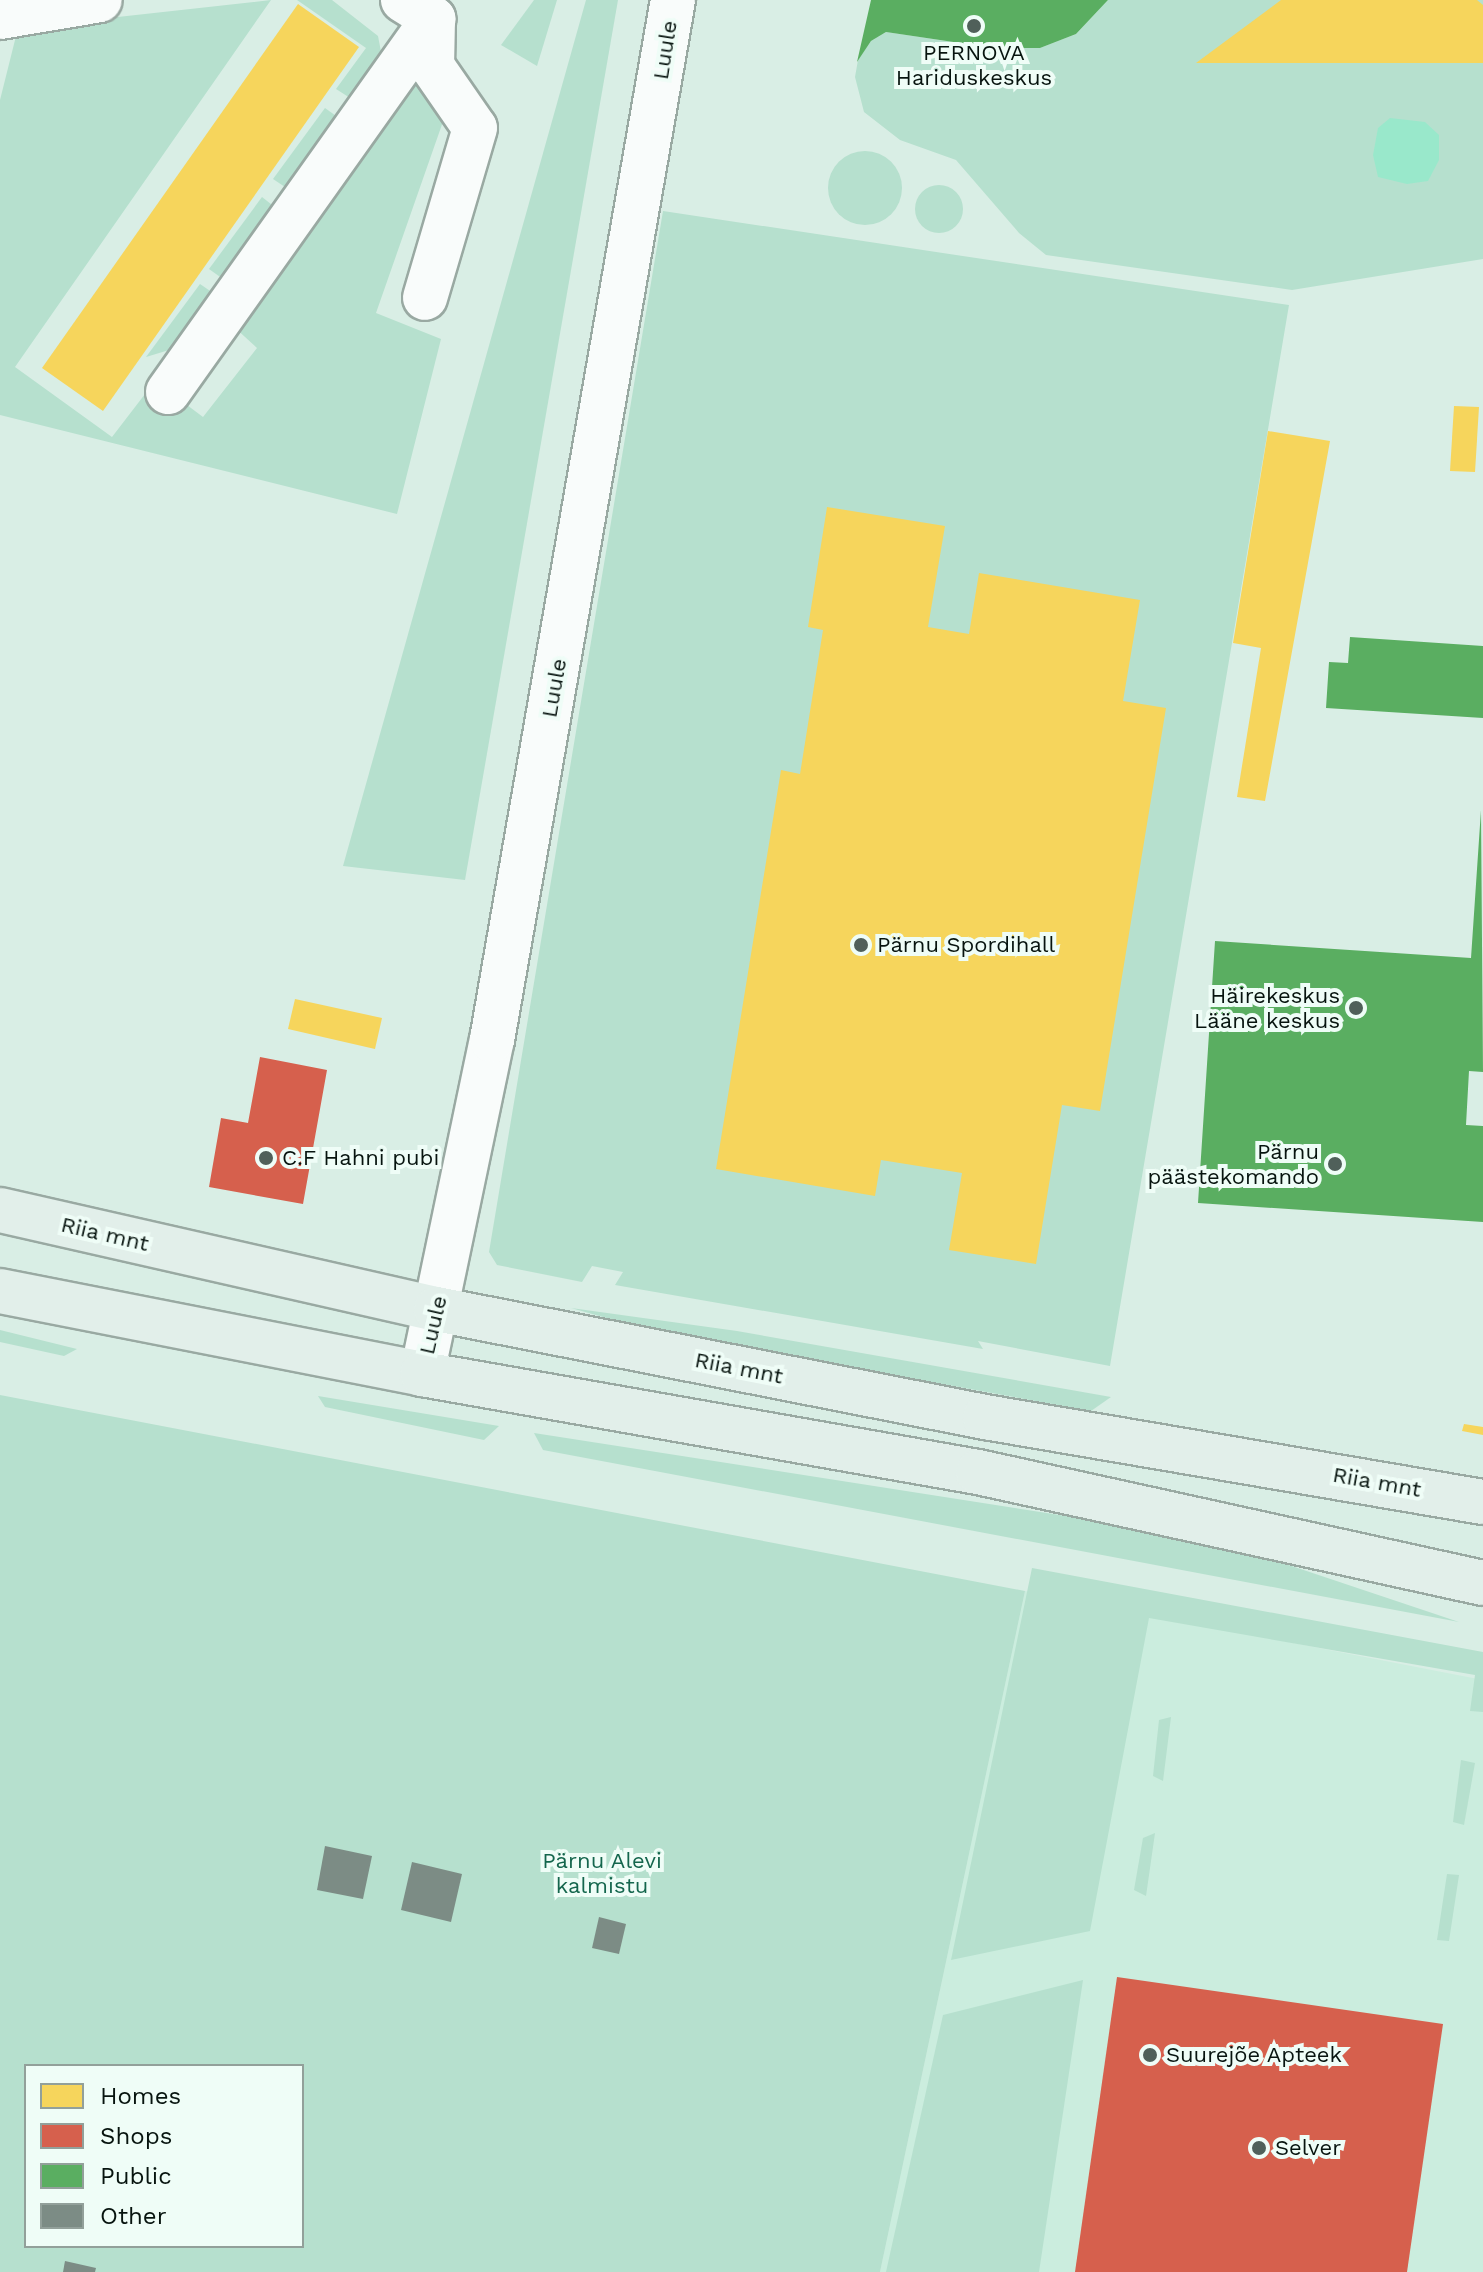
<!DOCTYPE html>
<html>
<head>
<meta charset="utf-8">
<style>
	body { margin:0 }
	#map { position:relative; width:1483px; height:2272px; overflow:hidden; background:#d9eee5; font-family:"Work Sans",sans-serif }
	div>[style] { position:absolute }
	.built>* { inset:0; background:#cbedde }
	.green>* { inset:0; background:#b6e0ce }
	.round { border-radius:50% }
	.water>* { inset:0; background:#99e8cb }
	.homes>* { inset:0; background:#f6d55c }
	.shops>* { inset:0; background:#d6604d }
	.public>* { inset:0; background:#5aae61 }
	.building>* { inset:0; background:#7c8c85 }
	.roads { filter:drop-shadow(2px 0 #99a9a2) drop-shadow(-2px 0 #99a9a2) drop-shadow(0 2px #99a9a2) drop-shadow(0 -2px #99a9a2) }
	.minor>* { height:44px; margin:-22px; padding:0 22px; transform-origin:22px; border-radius:22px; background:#f9fcfb }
	.major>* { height:44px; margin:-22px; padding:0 22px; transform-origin:22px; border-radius:22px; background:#e2efea }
	.dots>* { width:22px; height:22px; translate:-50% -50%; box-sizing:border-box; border:4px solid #effdf7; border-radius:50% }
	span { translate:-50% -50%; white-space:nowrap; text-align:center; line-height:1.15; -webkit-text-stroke:8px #effdf7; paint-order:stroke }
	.street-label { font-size:22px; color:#07140f }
	.poi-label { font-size:22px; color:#07140f }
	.left { translate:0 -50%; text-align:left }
	.right { translate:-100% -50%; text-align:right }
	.park-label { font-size:22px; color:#14664d }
	.legend { position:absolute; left:24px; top:2064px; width:280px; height:184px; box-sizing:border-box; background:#effdf7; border:2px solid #92a09a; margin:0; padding:10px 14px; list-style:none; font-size:24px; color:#07140f }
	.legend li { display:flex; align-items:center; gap:16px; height:40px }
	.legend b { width:40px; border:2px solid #92a09a }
</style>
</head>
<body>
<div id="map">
	<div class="built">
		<div style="clip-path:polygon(1025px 1591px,1483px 1680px,1483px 2272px,880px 2272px)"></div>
	</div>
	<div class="green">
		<div style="clip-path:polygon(271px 0,15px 367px,112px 437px,155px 381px,203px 417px,257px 348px,233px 326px,415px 73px,446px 113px,376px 313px,441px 339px,397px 514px,0 415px,0 100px,18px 28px)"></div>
		<div style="clip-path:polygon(297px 0,332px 0,378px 36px,383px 62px,358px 103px,336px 89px,366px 48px)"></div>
		<div style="clip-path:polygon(534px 0,557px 0,537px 66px,501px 45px)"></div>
		<div style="clip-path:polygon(586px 0,618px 0,465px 880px,343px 866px)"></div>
		<div style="clip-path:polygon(1108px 0,1483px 0,1483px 259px,1292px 290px,1046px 255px,1019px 233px,956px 160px,900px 140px,864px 112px,855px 77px,858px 60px,871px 41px,886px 32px,994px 48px,1040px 48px,1076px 34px)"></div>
		<div style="clip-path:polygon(325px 108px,343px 121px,294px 193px,273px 179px)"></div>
		<div class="round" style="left:828px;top:151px;width:74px;height:74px"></div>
		<div class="round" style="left:915px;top:185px;width:48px;height:48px"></div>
		<div style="clip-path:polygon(262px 197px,281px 212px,230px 284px,209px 269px)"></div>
		<div style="clip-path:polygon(663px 211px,1289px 305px,1110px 1366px,978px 1341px,983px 1349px,615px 1285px,623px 1272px,592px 1266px,582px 1282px,497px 1265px,489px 1252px)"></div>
		<div style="clip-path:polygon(200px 284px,216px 295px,179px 347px,146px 357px)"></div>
		<div style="clip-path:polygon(571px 1308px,737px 1331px,1111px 1397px,1091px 1411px,656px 1332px)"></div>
		<div style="clip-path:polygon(0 1330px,77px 1349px,64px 1356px,0 1342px)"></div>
		<div style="clip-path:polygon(evenodd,0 1395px,1025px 1591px,880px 2272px,0 2272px,0 1395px,26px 2066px,302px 2066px,302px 2246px,26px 2246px,26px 2066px)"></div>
		<div style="clip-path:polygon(318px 1396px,499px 1426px,484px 1440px,325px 1407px)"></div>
		<div style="clip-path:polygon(534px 1433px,1124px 1525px,1268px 1558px,1459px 1622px,543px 1450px)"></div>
		<div style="clip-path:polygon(1032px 1568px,1483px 1652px,1483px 1712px,1470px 1711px,1475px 1675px,1149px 1618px,1090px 1931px,951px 1960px)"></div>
		<div style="clip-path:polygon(1171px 1717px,1163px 1781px,1153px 1776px,1159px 1720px)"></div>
		<div style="clip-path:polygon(1461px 1760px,1475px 1763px,1464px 1825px,1453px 1822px)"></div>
		<div style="clip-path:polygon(1155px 1833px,1146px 1896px,1134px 1890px,1143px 1838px)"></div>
		<div style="clip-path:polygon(1447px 1874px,1459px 1875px,1449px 1941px,1437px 1940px)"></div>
		<div style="clip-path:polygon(1083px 1980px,1039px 2272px,886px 2272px,943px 2015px)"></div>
	</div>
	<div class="water">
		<div style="clip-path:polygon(1390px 118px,1425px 122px,1439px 135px,1439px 160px,1428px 181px,1407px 184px,1378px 177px,1373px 155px,1378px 128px)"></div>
	</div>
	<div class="homes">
		<div style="clip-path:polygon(1281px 0,1477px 0,1483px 5px,1483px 63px,1196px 63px)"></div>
		<div style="clip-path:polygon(298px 4px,359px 47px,103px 411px,42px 368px)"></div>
		<div style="clip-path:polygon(1454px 406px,1479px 407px,1475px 472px,1450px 471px)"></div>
		<div style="clip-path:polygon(1268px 431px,1330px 441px,1265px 801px,1237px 797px,1261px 648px,1233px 643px)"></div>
		<div style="clip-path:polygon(827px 507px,945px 526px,928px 627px,969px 634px,979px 573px,1140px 600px,1123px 701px,1166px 708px,1100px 1111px,1062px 1105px,1036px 1264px,949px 1250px,962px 1173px,881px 1160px,875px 1196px,716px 1169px,781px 770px,800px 774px,823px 630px,808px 627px)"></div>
		<div style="clip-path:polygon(295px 999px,382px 1018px,375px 1049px,288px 1029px)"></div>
		<div style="clip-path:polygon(1464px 1424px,1483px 1427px,1483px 1435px,1462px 1431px)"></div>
	</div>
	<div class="shops">
		<div style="clip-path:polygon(260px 1057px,327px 1070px,303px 1204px,209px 1187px,221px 1118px,248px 1123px)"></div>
		<div style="clip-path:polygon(1117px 1977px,1443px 2024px,1407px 2272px,1075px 2272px)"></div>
	</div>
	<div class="public">
		<div style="clip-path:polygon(871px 0,1108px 0,1076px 34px,1040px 48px,994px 48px,886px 32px,871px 41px,857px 62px)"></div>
		<div style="clip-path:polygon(1350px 637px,1483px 646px,1483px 718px,1326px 708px,1329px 662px,1348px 663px)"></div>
		<div style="clip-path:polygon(1481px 810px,1483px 1072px,1469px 1071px,1466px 1125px,1483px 1126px,1483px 1222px,1198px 1203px,1215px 941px,1471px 958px)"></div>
	</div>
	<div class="building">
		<div style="clip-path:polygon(325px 1846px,372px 1856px,363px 1899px,317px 1890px)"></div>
		<div style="clip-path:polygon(412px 1862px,462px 1874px,451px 1922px,401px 1910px)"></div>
		<div style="clip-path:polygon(599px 1917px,626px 1924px,619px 1954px,592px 1948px)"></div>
		<div style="clip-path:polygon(65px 2261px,96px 2268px,95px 2272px,63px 2272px)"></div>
	</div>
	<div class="roads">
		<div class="minor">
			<div style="left:403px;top:0;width:36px;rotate:32deg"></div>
			<div style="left:433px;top:19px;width:47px;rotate:91.2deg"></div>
			<div style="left:432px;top:66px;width:75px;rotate:55.3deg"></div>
			<div style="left:475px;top:128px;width:177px;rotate:106.4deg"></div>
			<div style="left:0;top:17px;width:101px;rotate:-9.6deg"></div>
			<div style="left:168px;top:392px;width:458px;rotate:-54.6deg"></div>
			<div style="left:422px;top:1374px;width:341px;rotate:-78.2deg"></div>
			<div style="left:492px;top:1040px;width:1056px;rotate:-80.13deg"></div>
		</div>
		<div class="major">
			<div style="left:0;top:1210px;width:447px;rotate:12.8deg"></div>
			<div style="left:436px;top:1309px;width:560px;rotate:11.13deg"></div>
			<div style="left:985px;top:1417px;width:505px;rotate:9.69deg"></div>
			<div style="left:0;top:1291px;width:430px;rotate:11.1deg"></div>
			<div style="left:422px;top:1374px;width:565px;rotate:10deg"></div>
			<div style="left:978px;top:1472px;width:517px;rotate:12.4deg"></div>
		</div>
	</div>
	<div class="dots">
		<div style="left:974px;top:26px;background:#50605a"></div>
		<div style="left:861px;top:945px;background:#50605a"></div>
		<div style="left:1356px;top:1008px;background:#50605a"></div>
		<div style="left:266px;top:1158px;background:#50605a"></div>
		<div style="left:1335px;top:1164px;background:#50605a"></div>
		<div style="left:1150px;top:2055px;background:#50605a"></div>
		<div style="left:1259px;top:2148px;background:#50605a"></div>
	</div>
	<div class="street-label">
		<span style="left:665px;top:50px;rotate:-81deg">Luule</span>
		<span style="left:554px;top:688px;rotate:-80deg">Luule</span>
		<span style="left:105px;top:1234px;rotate:13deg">Riia mnt</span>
		<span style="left:433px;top:1325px;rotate:-77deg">Luule</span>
		<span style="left:739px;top:1368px;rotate:11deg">Riia mnt</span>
		<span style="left:1377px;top:1482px;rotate:10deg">Riia mnt</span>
	</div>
	<div class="poi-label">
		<span style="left:974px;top:65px">PERNOVA<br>Hariduskeskus</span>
		<span class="left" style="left:877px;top:945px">Pärnu Spordihall</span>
		<span class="right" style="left:1340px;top:1008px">Häirekeskus<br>Lääne keskus</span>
		<span class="right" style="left:1319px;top:1164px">Pärnu<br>päästekomando</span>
		<span class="left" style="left:282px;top:1158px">C.F Hahni pubi</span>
		<span class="left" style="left:1166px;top:2055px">Suurejõe Apteek</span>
		<span class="left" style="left:1275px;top:2148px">Selver</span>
	</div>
	<div class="park-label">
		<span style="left:602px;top:1873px">Pärnu Alevi<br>kalmistu</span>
	</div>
	<ul class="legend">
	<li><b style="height:22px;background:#f6d55c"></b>Homes</li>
	<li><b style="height:22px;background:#d6604d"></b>Shops</li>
	<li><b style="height:22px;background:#5aae61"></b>Public</li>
	<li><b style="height:22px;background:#7c8c85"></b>Other</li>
	</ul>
</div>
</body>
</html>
